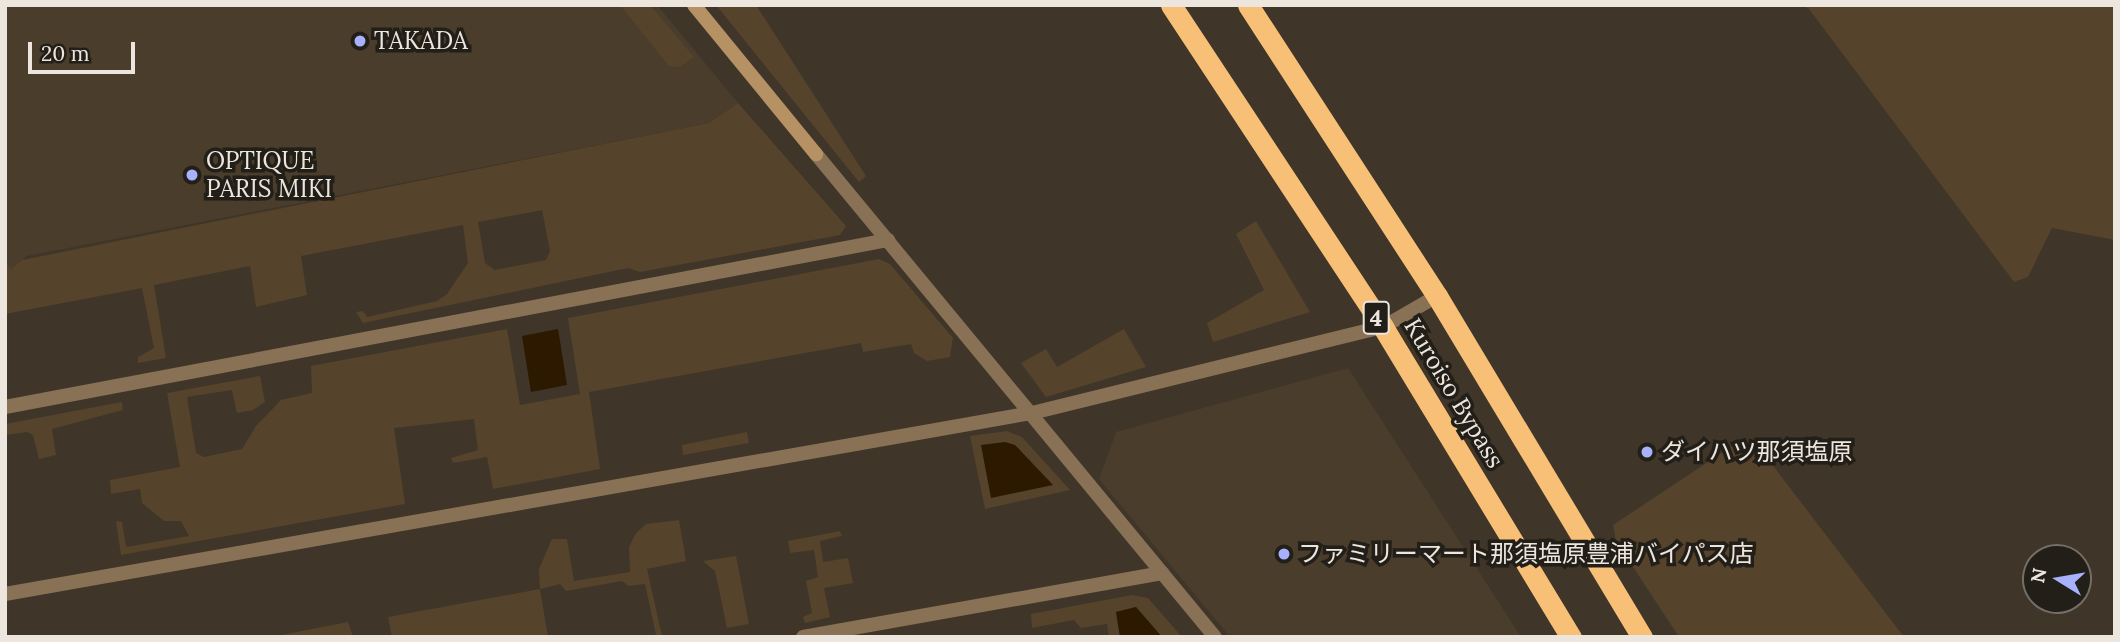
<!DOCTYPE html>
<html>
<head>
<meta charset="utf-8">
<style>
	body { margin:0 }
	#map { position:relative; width:2120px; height:642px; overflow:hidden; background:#3f3529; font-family:Lora,"Noto Sans JP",serif }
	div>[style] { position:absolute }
	.built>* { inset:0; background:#4b3d2c }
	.green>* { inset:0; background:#56432b }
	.water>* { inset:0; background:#2c1900 }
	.street>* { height:14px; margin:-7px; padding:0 7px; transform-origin:7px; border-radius:7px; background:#887155 }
	.secondary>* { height:14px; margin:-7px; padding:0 7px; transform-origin:7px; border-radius:7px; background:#b59163 }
	.highway>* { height:21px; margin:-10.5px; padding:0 10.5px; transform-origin:10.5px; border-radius:10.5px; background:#f7c076 }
	.dots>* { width:19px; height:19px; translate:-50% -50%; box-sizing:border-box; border:4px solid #221e18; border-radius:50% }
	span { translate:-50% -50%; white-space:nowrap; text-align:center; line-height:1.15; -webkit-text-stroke:7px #221e18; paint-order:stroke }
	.shield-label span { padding:2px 5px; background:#221e18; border:2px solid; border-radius:5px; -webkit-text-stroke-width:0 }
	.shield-label { font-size:23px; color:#ece6de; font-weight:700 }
	.poi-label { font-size:24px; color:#ece6de }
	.left { translate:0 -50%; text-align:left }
	.street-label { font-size:24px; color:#ece6de }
	.frame { position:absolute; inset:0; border:7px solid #ece6de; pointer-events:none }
	.north { position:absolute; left:2022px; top:544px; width:70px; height:70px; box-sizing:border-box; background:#221e18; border:2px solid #736e67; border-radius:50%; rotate:281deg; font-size:19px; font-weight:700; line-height:28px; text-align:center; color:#ece6de }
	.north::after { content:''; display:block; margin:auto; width:24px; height:32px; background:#a7b1fc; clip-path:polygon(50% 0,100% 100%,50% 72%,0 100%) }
	.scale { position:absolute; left:28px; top:42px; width:107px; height:32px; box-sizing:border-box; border:4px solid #ece6de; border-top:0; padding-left:9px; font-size:21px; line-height:24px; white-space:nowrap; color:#ece6de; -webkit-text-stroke:5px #221e18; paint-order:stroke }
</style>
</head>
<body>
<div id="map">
	<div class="built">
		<div style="clip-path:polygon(5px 5px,657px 5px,738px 103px,709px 123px,27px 256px,11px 269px,5px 261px)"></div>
		<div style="clip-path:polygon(1348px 368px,1521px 637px,1230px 637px,1099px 479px,1116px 432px)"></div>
	</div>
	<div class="green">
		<div style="clip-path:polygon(620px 5px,650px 5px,694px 57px,680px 67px,669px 66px)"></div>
		<div style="clip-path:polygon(716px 5px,756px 5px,866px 176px,859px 182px)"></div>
		<div style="clip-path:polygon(1801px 5px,2115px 5px,2115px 240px,2052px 228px,2028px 277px,2014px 282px,1809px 9px)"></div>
		<div style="clip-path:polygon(evenodd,738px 103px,846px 226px,840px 235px,640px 272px,628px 268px,363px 323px,356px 312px,363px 311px,367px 317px,437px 301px,447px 294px,468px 263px,463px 225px,301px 256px,307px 295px,256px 307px,250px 266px,154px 285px,166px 358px,138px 363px,138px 357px,154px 348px,142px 288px,5px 314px,5px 261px,11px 269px,22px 260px,709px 123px,738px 103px,542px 210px,550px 251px,546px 260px,495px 270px,485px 263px,478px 222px,542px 210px)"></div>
		<div style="clip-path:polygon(1256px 221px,1310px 312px,1213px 342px,1207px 323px,1264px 290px,1236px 234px)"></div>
		<div style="clip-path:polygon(879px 259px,890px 264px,953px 338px,950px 357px,927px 361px,914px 353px,911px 344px,863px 352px,861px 343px,589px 392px,600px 469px,493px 489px,487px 457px,453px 463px,451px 458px,478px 450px,474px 419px,394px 428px,405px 504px,121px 555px,116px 521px,122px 522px,126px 547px,189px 536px,181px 521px,164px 521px,142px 503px,140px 489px,111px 494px,110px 480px,180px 467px,167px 393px,260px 376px,265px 402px,253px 410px,237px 413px,232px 390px,187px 397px,196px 453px,204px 457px,242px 449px,256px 426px,281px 400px,312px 393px,311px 366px,507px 329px,520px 405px,580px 394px,568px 318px)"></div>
		<div style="clip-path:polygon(1124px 329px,1146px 367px,1046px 397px,1021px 363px,1046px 349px,1057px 367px)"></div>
		<div style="clip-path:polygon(122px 402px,123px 410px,52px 429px,56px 455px,39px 459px,33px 435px,27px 432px,5px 435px,5px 424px)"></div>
		<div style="clip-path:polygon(1007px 431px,1022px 437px,1070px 490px,985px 509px,970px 436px)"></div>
		<div style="clip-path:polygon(747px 432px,749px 443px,683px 455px,682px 445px)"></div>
		<div style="clip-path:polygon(1741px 440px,1761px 450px,1904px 637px,1679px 637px,1616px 541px,1613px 525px)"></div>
		<div style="clip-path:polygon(679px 520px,686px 561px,647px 569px,662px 636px,656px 635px,645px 584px,629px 586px,622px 581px,566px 591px,560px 584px,540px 589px,548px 637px,392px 637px,388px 617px,540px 589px,539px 569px,552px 539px,567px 539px,574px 581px,630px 572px,629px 547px,636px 533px,646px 524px)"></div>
		<div style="clip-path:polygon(840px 531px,842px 536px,820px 541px,823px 562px,848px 558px,853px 583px,824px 588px,830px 617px,805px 623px,803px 617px,812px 613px,806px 581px,818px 577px,814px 550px,790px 553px,788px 541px)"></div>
		<div style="clip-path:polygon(736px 556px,749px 624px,727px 628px,715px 571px,703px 561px)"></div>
		<div style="clip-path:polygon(1132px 595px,1148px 598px,1182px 637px,1162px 637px,1136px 607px,1116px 612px,1120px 637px,1109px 637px,1107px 624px,1081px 628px,1074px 620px,1032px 628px,1031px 614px)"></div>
		<div style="clip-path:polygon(348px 622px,353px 637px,271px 637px)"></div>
	</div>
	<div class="water">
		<div style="clip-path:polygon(558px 329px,567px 385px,531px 392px,522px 336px)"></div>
		<div style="clip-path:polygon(1005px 442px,1015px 445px,1053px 485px,991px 498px,981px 445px)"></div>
		<div style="clip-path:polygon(1136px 607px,1162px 637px,1120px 637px,1116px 612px)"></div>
	</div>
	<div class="street">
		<div style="left:816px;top:154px;width:626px;rotate:50.44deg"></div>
		<div style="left:5px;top:407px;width:899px;rotate:-10.71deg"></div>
		<div style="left:5px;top:594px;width:1043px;rotate:-10deg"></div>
		<div style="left:1032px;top:413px;width:361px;rotate:-13.8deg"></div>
		<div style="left:1383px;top:327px;width:62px;rotate:-29.9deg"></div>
		<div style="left:803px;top:637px;width:365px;rotate:-10.1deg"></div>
	</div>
	<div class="secondary">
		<div style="left:694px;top:5px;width:193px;rotate:50.7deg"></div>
	</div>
	<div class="highway">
		<div style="left:1171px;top:5px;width:386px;rotate:56.6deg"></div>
		<div style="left:1383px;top:327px;width:363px;rotate:58.8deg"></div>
		<div style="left:1248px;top:5px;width:347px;rotate:57deg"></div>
		<div style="left:1437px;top:296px;width:398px;rotate:59deg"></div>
	</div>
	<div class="dots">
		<div style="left:360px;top:41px;background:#a7b1fc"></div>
		<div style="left:192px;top:175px;background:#a7b1fc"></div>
		<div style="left:1647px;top:452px;background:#a7b1fc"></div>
		<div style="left:1284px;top:554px;background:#a7b1fc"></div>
	</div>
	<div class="shield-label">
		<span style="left:1376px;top:318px">4</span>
	</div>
	<div class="poi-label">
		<span class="left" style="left:374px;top:41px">TAKADA</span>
		<span class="left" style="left:206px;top:175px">OPTIQUE<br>PARIS MIKI</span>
		<span class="left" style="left:1661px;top:452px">ダイハツ那須塩原</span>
		<span class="left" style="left:1298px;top:554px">ファミリーマート那須塩原豊浦バイパス店</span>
	</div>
	<div class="street-label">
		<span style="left:1454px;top:393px;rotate:59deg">Kuroiso Bypass</span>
	</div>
	<div class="frame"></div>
	<div class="north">N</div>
	<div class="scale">20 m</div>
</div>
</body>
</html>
